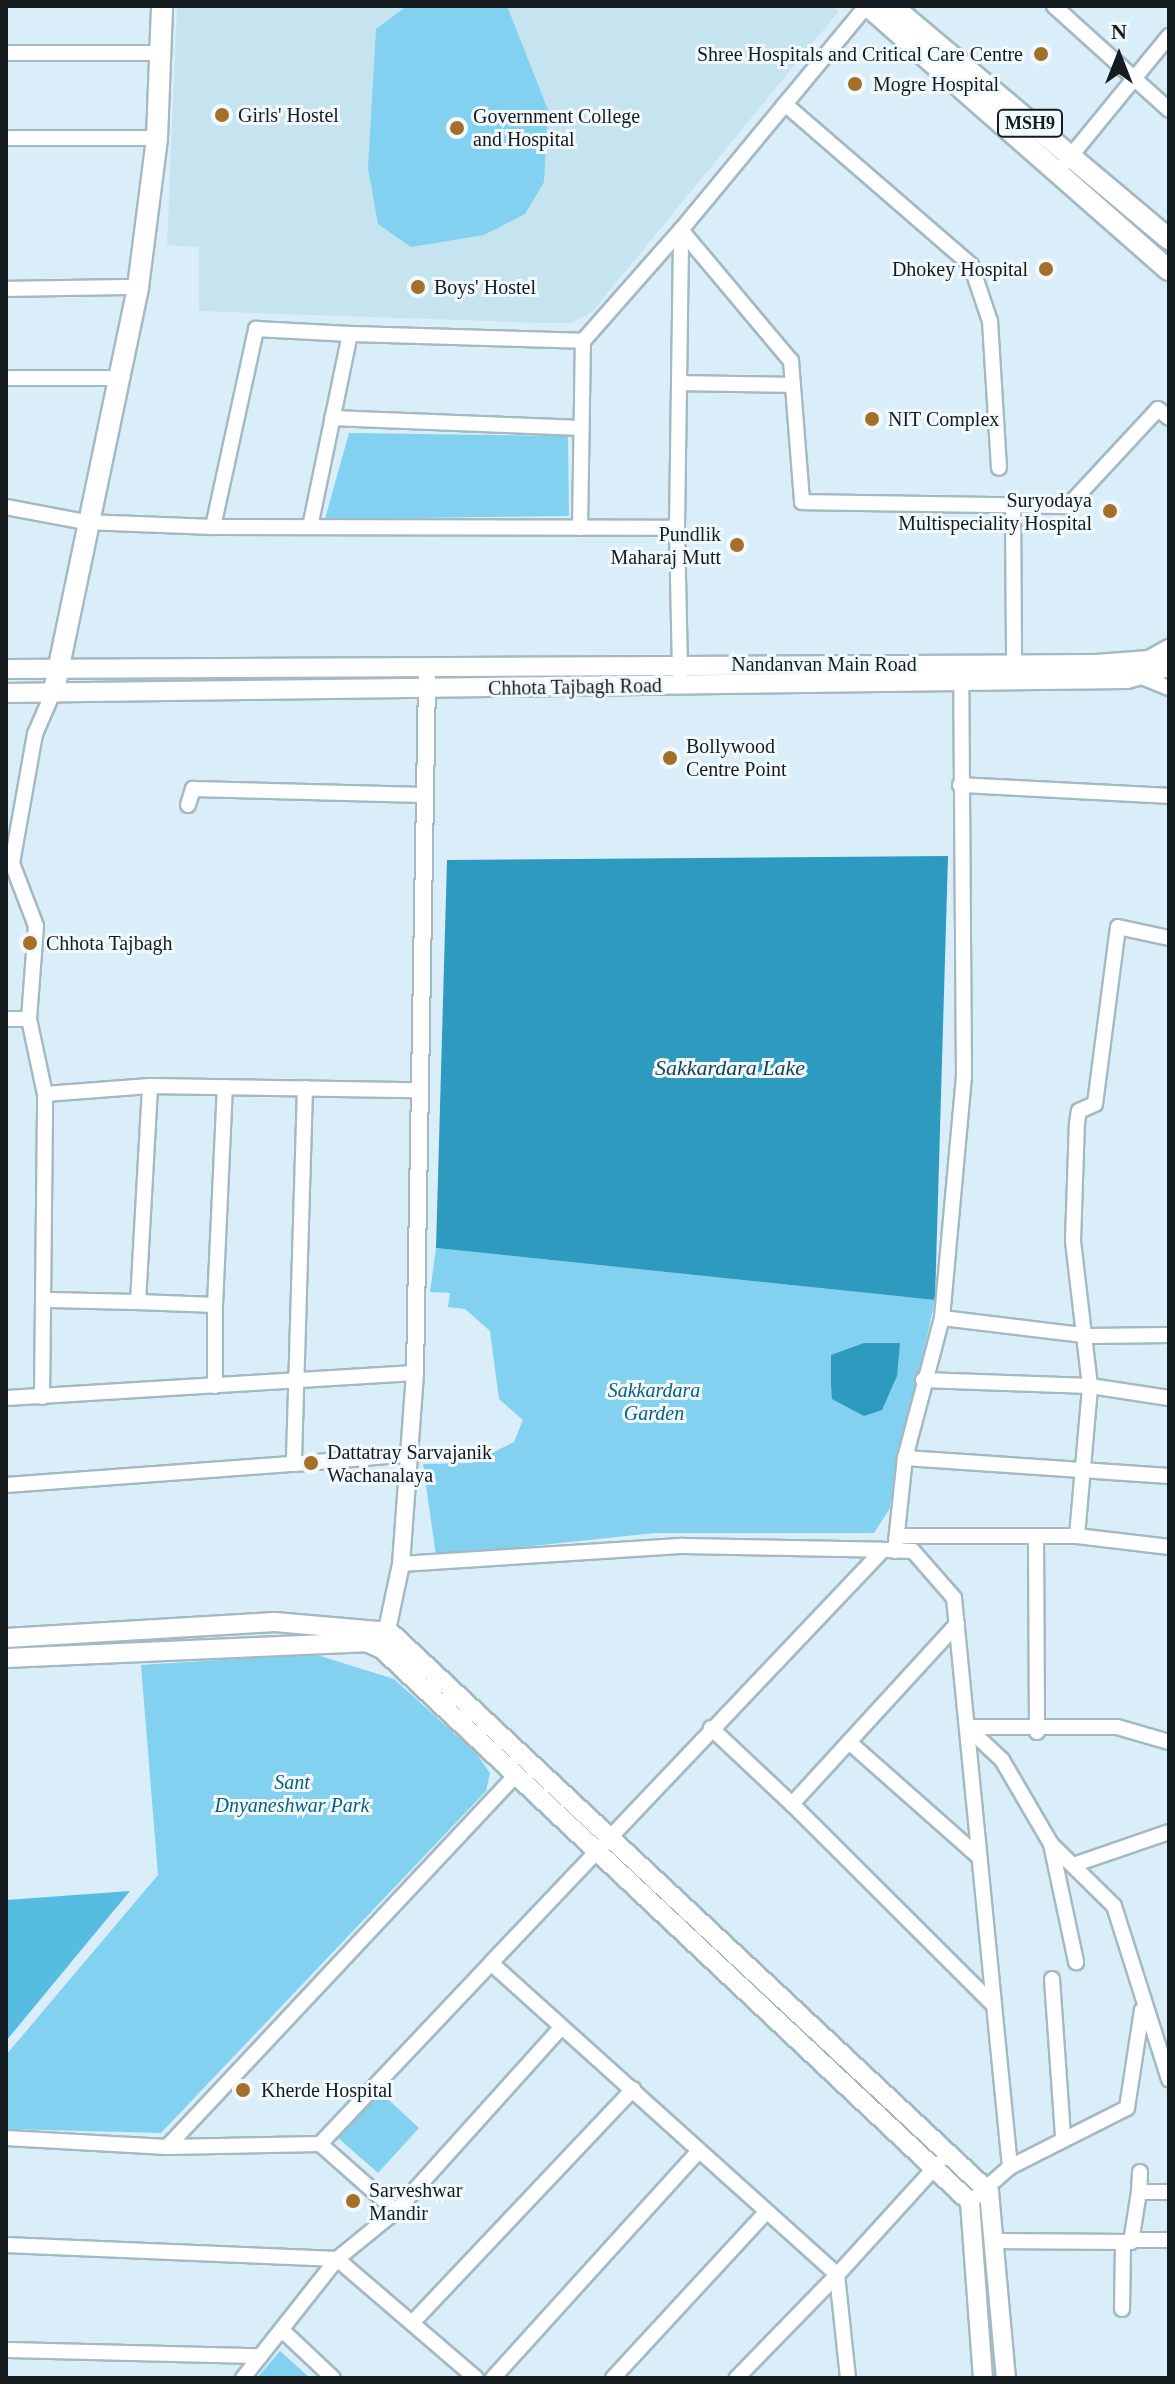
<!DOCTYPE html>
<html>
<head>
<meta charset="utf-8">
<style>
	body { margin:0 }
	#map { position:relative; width:1175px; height:2384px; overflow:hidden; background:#d9eef8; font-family:Georgia,serif }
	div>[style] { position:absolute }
	.built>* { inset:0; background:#c6e4f0 }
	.green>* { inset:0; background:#82d1f0 }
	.forest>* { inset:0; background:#56bce2 }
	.water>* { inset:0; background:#2e9abf }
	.roads { filter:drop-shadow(2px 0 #a5b9c2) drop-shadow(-2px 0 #a5b9c2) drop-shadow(0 2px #a5b9c2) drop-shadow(0 -2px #a5b9c2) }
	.minor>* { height:14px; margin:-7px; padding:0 7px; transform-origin:7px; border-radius:7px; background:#fff }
	.tertiary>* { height:16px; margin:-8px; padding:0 8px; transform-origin:8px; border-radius:8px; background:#fff }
	.secondary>* { height:18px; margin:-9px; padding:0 9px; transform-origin:9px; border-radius:9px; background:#fff }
	.primary>* { height:20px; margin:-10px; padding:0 10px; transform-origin:10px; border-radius:10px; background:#fff }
	.dots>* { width:22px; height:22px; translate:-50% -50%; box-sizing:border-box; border:4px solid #f1f9fd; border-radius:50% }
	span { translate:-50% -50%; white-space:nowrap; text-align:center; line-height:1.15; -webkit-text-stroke:6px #f1f9fd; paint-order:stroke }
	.shield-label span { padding:2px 6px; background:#f1f9fd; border:2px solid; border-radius:6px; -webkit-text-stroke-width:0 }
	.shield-label { font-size:18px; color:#141c1f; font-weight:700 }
	.poi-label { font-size:20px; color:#141c1f }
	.right { translate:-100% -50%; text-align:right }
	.left { translate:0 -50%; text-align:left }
	.street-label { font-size:20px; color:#141c1f }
	.park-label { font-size:20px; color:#0a5f79; font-style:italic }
	.water-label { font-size:22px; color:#164353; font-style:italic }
	.frame { position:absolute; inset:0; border:8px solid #141c1f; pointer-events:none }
	.north { position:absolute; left:1079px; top:16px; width:80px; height:80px; -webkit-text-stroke:6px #f1f9fd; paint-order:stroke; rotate:0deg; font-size:22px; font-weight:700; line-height:32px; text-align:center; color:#141c1f }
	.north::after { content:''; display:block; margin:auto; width:28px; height:36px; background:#141c1f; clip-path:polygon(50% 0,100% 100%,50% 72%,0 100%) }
</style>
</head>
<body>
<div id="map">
	<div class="built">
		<div style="clip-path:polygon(177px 6px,833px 6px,839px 11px,592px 312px,571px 323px,543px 323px,199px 311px,199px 247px,167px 245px)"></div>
	</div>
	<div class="green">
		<div style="clip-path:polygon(407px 6px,507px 6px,548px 110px,544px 182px,525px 214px,484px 235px,411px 247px,378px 224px,368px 168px,376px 29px)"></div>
		<div style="clip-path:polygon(349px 433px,568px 436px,569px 516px,325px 519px)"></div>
		<div style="clip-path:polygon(436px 1248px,935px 1300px,889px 1510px,874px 1533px,655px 1533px,436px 1556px,423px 1464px,472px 1463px,514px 1442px,523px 1420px,499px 1399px,490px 1331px,465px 1309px,448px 1307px,450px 1293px,430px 1292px)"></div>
		<div style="clip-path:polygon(314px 1654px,394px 1679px,476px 1753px,490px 1773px,486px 1791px,161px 2133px,6px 2129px,6px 2055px,158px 1875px,141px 1665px)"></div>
		<div style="clip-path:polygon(379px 2091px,419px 2128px,378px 2173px,337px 2137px)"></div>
		<div style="clip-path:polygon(280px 2351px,310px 2378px,257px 2378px)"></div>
	</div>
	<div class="forest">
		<div style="clip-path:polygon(130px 1891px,6px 2041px,6px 1900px)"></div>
	</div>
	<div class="water">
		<div style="clip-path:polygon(948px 856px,935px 1300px,436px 1248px,447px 860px)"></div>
		<div style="clip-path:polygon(864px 1343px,900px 1343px,897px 1376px,882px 1410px,864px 1416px,832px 1399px,831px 1385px,831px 1355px)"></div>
	</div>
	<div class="roads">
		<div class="minor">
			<div style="left:1054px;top:6px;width:155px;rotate:42.1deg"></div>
			<div style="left:6px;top:53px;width:155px"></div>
			<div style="left:785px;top:104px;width:246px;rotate:40.9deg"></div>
			<div style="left:971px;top:265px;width:59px;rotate:71.3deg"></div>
			<div style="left:990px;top:321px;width:147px;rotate:86.5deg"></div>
			<div style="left:6px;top:138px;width:151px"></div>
			<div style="left:1065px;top:163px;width:164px;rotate:-50.7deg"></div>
			<div style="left:6px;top:289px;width:132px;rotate:-0.9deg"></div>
			<div style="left:6px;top:378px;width:113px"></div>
			<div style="left:681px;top:383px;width:112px;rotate:1deg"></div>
			<div style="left:332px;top:418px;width:249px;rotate:2.3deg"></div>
			<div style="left:1013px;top:505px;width:158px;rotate:89.6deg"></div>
			<div style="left:6px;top:507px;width:80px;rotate:10.8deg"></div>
			<div style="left:85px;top:522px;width:128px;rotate:2.2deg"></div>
			<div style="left:213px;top:527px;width:464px;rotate:0.1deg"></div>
			<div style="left:677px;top:528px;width:298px;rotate:-89.2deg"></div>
			<div style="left:681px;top:230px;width:291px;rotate:-50.4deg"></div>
			<div style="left:213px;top:527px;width:203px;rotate:-77.7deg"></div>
			<div style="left:256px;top:329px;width:94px;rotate:3deg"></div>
			<div style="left:310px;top:527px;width:197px;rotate:-78.3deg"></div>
			<div style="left:350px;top:334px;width:233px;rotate:1.7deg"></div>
			<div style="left:583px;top:341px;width:148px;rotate:-48.6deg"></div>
			<div style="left:681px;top:230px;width:171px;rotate:50deg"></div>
			<div style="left:791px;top:361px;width:141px;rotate:85.5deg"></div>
			<div style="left:802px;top:502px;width:266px;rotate:0.9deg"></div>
			<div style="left:1068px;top:506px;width:132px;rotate:-47.1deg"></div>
			<div style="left:1158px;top:409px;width:14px;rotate:39deg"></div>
			<div style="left:580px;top:528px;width:187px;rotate:-89.1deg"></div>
			<div style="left:677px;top:528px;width:147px;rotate:88.8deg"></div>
			<div style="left:1144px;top:678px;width:27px;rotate:22deg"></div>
			<div style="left:960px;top:785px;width:209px;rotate:3deg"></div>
			<div style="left:188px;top:805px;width:17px;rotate:-73deg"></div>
			<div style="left:193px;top:789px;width:231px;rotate:1.5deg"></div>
			<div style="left:6px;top:1019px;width:23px"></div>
			<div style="left:29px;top:1019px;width:77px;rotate:78deg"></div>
			<div style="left:29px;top:1019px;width:93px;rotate:-85.7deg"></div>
			<div style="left:36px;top:926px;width:67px;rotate:-110.9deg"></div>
			<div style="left:12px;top:863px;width:131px;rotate:-79.9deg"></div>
			<div style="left:35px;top:734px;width:48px;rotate:-66.6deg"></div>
			<div style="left:305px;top:1088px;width:376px;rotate:91.7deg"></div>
			<div style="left:294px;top:1464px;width:117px;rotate:-4.9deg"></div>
			<div style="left:47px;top:1300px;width:91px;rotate:1.3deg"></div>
			<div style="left:138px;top:1302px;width:216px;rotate:-86.8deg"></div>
			<div style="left:138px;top:1302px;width:77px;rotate:2.2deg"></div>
			<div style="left:215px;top:1305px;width:81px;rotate:90deg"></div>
			<div style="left:215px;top:1305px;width:218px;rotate:-87.4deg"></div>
			<div style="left:942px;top:1318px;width:149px;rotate:6.9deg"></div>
			<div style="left:1090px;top:1336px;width:79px;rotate:-0.7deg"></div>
			<div style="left:923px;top:1380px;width:167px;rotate:2.1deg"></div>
			<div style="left:1090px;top:1386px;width:80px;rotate:8.6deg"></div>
			<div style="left:42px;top:1397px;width:303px;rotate:-89.4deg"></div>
			<div style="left:45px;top:1094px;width:105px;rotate:-4.4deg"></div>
			<div style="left:150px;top:1086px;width:266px;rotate:0.9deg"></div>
			<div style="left:6px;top:1398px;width:410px;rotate:-3.5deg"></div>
			<div style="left:905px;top:1458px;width:265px;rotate:3.9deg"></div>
			<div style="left:6px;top:1485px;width:289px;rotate:-4.2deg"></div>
			<div style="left:897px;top:1536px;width:180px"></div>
			<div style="left:1077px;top:1536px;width:151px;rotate:-85deg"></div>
			<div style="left:1090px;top:1386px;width:146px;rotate:-96.7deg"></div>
			<div style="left:1073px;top:1241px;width:118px;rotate:-88.1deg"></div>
			<div style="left:1077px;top:1123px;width:12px;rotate:-81deg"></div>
			<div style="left:1079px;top:1111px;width:17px;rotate:-24deg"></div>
			<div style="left:1095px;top:1104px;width:178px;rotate:-82.6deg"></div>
			<div style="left:1118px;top:927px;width:52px;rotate:12.2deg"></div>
			<div style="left:1036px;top:1536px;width:196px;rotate:89.7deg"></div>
			<div style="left:1077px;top:1536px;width:93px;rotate:6.8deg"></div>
			<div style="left:887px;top:1550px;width:26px;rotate:2deg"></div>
			<div style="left:913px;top:1551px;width:62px;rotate:48.9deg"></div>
			<div style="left:954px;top:1598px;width:572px;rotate:84.38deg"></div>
			<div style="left:1010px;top:2167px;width:53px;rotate:138.8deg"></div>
			<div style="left:895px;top:1551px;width:94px;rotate:-83.9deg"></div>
			<div style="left:905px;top:1458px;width:145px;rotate:-75.2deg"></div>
			<div style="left:942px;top:1318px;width:243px;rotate:-84.8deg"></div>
			<div style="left:964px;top:1076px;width:402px;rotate:-90.4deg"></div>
			<div style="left:401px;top:1564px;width:283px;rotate:-3.7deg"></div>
			<div style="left:683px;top:1546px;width:200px;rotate:1.1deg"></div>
			<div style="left:883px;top:1550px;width:569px;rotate:133.51deg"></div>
			<div style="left:491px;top:1963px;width:466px;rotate:42deg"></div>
			<div style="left:837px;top:2275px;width:144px;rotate:134.2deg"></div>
			<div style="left:957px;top:1624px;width:244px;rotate:132.5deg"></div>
			<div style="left:792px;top:1804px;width:285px;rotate:44.9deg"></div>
			<div style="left:711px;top:1728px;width:111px;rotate:43.2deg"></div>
			<div style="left:849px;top:1742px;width:174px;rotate:41.5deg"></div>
			<div style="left:1169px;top:1742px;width:54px;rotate:-163.9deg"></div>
			<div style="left:1117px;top:1727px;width:150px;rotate:180deg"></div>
			<div style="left:967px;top:1727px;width:48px;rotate:43.3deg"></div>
			<div style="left:1002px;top:1760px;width:97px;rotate:59.7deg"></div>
			<div style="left:1051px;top:1844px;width:88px;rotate:44.5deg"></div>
			<div style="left:1114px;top:1906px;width:182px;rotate:72.4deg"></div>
			<div style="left:1051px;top:1844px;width:121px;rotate:78deg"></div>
			<div style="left:1076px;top:1864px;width:98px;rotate:-19deg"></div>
			<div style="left:1052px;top:1979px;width:158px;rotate:86deg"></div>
			<div style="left:6px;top:2138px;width:161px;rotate:3.2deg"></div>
			<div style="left:167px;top:2147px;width:153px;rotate:-1.1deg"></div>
			<div style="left:320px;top:2144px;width:249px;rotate:-46.6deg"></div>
			<div style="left:320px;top:2144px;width:101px;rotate:41.4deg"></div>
			<div style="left:396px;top:2211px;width:245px;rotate:-48deg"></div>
			<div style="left:167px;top:2147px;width:507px;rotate:-46.84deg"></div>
			<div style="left:1010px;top:2167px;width:131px;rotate:-26.8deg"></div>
			<div style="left:1127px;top:2108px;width:99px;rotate:-81.3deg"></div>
			<div style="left:1139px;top:2192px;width:20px;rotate:-87deg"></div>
			<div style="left:1136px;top:2240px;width:33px"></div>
			<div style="left:995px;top:2241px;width:136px;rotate:0.4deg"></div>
			<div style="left:1131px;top:2242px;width:51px;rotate:-80.9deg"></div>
			<div style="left:1139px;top:2192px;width:30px"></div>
			<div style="left:6px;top:2245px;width:331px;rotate:2.4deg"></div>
			<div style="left:337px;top:2259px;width:183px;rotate:40.6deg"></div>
			<div style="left:1122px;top:2309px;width:67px;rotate:-89.1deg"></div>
			<div style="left:412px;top:2323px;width:322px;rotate:-46.6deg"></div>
			<div style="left:282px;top:2330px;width:70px;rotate:43.3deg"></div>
			<div style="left:6px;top:2350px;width:254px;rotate:1.4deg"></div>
			<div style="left:243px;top:2378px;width:152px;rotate:-51.7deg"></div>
			<div style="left:337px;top:2259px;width:76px;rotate:-39.1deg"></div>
			<div style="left:493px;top:2378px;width:304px;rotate:-47.8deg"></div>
			<div style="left:613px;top:2378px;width:226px;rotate:-47.3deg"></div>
			<div style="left:848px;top:2378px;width:104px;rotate:-96.1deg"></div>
			<div style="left:837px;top:2275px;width:151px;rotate:-47.7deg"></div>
		</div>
		<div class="tertiary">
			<div style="left:384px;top:1644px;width:82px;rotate:-78deg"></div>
			<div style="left:401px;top:1564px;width:192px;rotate:-85.8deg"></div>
			<div style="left:415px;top:1373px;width:695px;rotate:-89.01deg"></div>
		</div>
		<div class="secondary">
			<div style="left:6px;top:669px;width:1090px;rotate:-0.26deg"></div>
			<div style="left:1096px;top:664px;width:53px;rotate:-4.3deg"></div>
			<div style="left:1149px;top:660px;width:23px;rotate:-29deg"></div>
			<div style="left:6px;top:693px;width:1121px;rotate:-0.72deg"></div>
			<div style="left:1127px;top:679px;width:44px;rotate:-15.9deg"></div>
			<div style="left:6px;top:1638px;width:269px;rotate:-3.4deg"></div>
			<div style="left:275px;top:1622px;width:115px;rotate:5deg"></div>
			<div style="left:390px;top:1632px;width:820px;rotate:43.07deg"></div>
			<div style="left:989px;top:2192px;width:187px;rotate:84.8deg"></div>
			<div style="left:6px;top:1658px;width:360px;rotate:-2.5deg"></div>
			<div style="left:366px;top:1642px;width:17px;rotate:24deg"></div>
			<div style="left:382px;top:1649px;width:807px;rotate:43.24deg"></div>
			<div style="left:970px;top:2202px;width:176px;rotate:85.8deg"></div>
		</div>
		<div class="primary">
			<div style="left:868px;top:6px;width:400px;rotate:41.3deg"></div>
			<div style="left:892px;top:6px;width:362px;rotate:40.1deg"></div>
			<div style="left:54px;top:690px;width:412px;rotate:-78.2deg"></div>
			<div style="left:138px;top:287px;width:150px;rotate:-82.7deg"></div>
			<div style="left:157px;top:138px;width:132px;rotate:-87.8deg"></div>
		</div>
	</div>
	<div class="dots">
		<div style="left:1041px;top:54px;background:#a46f28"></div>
		<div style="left:855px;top:84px;background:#a46f28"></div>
		<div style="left:222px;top:115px;background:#a46f28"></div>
		<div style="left:457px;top:128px;background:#a46f28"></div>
		<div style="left:1046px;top:269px;background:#a46f28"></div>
		<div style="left:418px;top:287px;background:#a46f28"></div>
		<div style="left:872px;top:419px;background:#a46f28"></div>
		<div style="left:1110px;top:511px;background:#a46f28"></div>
		<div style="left:737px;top:545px;background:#a46f28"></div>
		<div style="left:670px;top:758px;background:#a46f28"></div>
		<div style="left:30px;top:943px;background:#a46f28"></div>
		<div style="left:311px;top:1463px;background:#a46f28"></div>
		<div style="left:243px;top:2090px;background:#a46f28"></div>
		<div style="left:353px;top:2201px;background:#a46f28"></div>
	</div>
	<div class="shield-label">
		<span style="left:1030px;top:123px">MSH9</span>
	</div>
	<div class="poi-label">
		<span class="right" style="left:1023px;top:54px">Shree Hospitals and Critical Care Centre</span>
		<span class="left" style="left:873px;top:84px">Mogre Hospital</span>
		<span class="left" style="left:238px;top:115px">Girls' Hostel</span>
		<span class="left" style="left:473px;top:128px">Government College<br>and Hospital</span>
		<span class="right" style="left:1028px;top:269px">Dhokey Hospital</span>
		<span class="left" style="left:434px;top:287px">Boys' Hostel</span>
		<span class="left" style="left:888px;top:419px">NIT Complex</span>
		<span class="right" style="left:1092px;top:512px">Suryodaya<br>Multispeciality Hospital</span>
		<span class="right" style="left:721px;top:546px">Pundlik<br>Maharaj Mutt</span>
		<span class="left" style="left:686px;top:758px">Bollywood<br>Centre Point</span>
		<span class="left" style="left:46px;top:943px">Chhota Tajbagh</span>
		<span class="left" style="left:327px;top:1464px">Dattatray Sarvajanik<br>Wachanalaya</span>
		<span class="left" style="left:261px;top:2090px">Kherde Hospital</span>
		<span class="left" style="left:369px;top:2202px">Sarveshwar<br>Mandir</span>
	</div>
	<div class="street-label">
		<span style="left:824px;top:664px">Nandanvan Main Road</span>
		<span style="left:575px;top:687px;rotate:-1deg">Chhota Tajbagh Road</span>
	</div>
	<div class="park-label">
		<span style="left:654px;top:1402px">Sakkardara<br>Garden</span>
		<span style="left:292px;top:1794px">Sant<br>Dnyaneshwar Park</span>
	</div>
	<div class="water-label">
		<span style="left:730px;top:1068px">Sakkardara Lake</span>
	</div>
	<div class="frame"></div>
	<div class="north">N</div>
</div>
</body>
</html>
